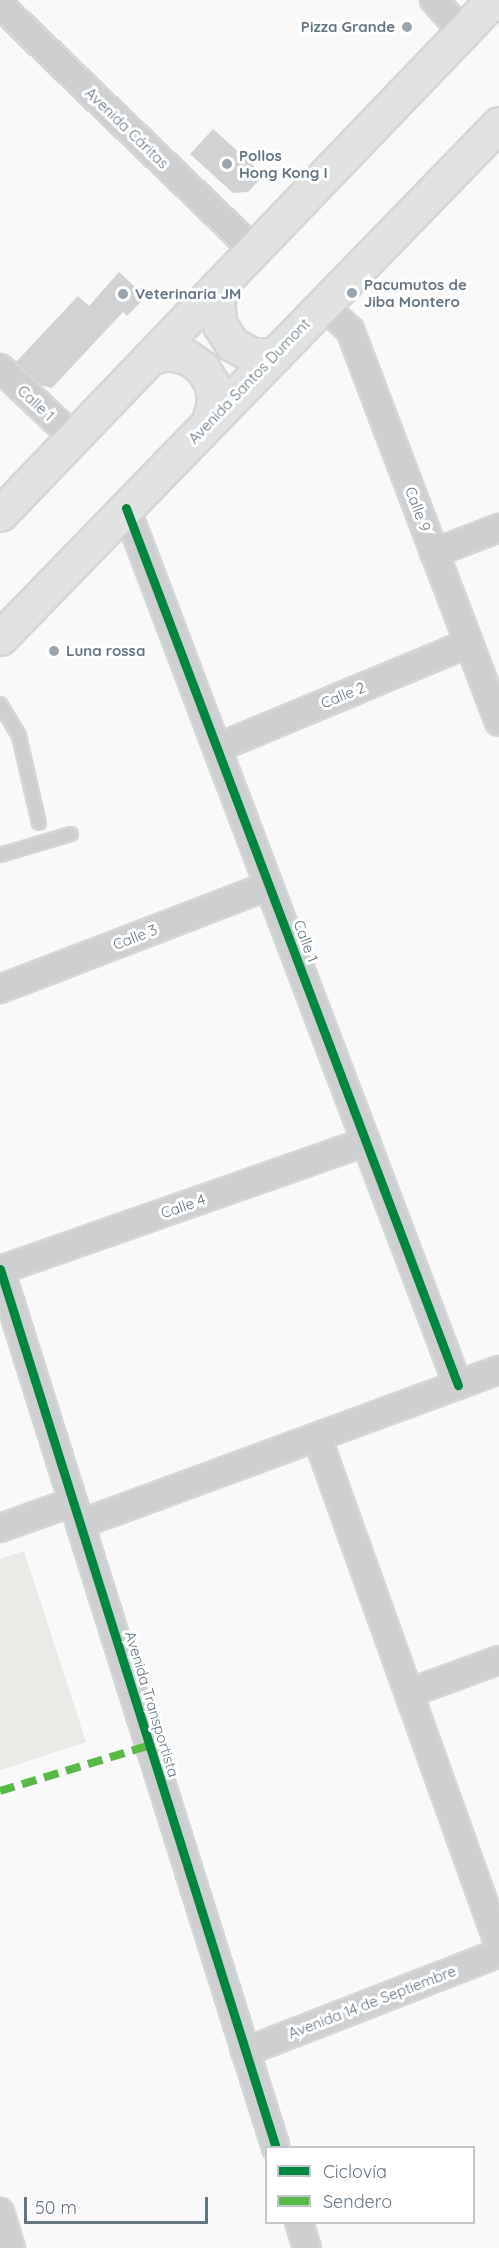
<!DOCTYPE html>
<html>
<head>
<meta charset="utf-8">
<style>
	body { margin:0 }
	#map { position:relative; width:499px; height:2248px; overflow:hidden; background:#f9f9f9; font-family:Quicksand,sans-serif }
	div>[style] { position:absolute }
	.green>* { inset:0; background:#e8ebe6 }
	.building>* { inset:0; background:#d0d2d3 }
	.roads { filter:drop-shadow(2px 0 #d5d6d7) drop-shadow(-2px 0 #d5d6d7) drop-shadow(0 2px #d5d6d7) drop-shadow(0 -2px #d5d6d7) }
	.lane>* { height:12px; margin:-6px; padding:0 6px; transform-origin:6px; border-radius:6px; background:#cecfd0 }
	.street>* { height:26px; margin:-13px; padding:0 13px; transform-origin:13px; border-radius:13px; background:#cecfd0 }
	.secondary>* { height:33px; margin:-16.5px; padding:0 16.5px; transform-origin:16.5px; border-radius:16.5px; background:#e1e2e2 }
	.quiet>* { height:8px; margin-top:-4px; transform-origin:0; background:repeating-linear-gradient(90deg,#58b947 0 15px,transparent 0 23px) }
	.cycleway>* { height:9px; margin:-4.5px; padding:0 4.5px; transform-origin:4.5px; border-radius:4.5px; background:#00873e }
	.dots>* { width:16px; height:16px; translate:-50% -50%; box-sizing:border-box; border:3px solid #fff; border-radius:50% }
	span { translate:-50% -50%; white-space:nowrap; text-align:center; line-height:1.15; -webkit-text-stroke:6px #fff; paint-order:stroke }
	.poi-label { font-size:15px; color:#657683; font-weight:700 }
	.right { translate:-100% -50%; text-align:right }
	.left { translate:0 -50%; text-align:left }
	.street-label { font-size:15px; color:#657683 }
	.legend { position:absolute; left:265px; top:2146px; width:210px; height:78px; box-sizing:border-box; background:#fff; border:2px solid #c1c8cd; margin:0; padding:8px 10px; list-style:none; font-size:18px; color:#657683 }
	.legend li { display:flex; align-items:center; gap:12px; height:30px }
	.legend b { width:30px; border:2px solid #c1c8cd }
	.scale { position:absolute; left:24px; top:2197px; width:184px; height:27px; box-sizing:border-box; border:3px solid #657683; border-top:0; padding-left:8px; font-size:18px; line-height:21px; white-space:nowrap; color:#657683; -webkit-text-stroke:4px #fff; paint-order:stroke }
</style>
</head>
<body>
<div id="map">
	<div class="green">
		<div style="clip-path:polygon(24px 1551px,86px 1742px,0 1770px,0 1559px)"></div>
	</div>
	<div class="building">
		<div style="clip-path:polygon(213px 129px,264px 175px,248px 192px,233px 193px,190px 154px)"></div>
		<div style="clip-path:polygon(119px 272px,146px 297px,127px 316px,123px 312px,52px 388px,40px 385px,16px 362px,78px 296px,89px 306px)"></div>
	</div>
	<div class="roads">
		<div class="lane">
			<div style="left:0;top:704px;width:37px;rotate:59deg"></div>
			<div style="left:19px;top:736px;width:89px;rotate:77.1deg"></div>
			<div style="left:0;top:855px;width:74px;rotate:-16.5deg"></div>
		</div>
		<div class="street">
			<div style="left:434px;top:0;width:42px;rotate:47.9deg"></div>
			<div style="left:0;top:5px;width:353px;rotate:44deg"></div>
			<div style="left:323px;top:305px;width:37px;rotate:43deg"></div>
			<div style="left:350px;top:330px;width:419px;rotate:69.2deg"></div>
			<div style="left:0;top:368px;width:100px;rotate:43.4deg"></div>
			<div style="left:126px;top:508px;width:938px;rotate:69.27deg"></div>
			<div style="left:434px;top:553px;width:70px;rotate:-21deg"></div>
			<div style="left:217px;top:748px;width:273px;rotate:-22.6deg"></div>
			<div style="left:0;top:989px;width:288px;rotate:-21deg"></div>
			<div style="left:0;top:1269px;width:921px;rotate:72.57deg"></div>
			<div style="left:0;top:1270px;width:388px;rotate:-19.3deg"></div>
			<div style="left:317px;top:1437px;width:540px;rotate:70.29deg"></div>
			<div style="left:80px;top:1524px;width:446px;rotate:-20.2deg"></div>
			<div style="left:0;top:1528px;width:77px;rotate:-19.6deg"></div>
			<div style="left:409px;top:1693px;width:96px;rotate:-20.1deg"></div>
			<div style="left:245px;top:2052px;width:273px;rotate:-21.3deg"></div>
			<div style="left:0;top:2212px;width:38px;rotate:73deg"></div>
			<div style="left:299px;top:2222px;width:27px;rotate:73deg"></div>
		</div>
		<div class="secondary">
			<div style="left:225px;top:281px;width:22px;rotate:111deg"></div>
			<div style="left:217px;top:302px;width:23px;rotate:83deg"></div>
			<div style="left:220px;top:325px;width:22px;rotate:58deg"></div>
			<div style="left:232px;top:344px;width:23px;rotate:29deg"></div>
			<div style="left:252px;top:355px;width:23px"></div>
			<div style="left:151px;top:357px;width:18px;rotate:-13deg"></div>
			<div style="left:169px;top:353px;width:18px;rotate:13deg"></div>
			<div style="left:187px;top:357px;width:19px;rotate:36deg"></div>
			<div style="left:202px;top:368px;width:19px;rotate:58deg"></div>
			<div style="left:212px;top:384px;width:19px;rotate:84deg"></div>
			<div style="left:214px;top:403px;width:19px;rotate:106deg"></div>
			<div style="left:0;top:514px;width:712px;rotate:-46.19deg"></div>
			<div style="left:0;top:638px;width:716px;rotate:-45.85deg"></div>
		</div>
	</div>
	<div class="quiet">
		<div style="left:0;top:1791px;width:157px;rotate:-17deg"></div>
	</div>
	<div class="cycleway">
		<div style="left:126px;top:508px;width:938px;rotate:69.27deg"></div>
		<div style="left:0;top:1269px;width:921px;rotate:72.57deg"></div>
	</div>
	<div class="dots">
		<div style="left:407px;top:27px;background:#99a4ac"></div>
		<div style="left:227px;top:164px;background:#99a4ac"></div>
		<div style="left:352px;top:293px;background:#99a4ac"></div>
		<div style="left:123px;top:294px;background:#99a4ac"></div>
		<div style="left:54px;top:651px;background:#99a4ac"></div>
	</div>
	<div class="poi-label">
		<span class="right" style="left:395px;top:27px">Pizza Grande</span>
		<span class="left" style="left:239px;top:164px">Pollos<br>Hong Kong I</span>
		<span class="left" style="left:364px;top:293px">Pacumutos de<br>Jiba Montero</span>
		<span class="left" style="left:135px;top:294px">Veterinaria JM</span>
		<span class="left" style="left:66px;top:651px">Luna rossa</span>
	</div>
	<div class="street-label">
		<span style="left:127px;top:128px;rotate:44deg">Avenida Cáritas</span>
		<span style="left:249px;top:381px;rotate:-46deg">Avenida Santos Dumont</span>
		<span style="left:36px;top:403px;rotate:43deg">Calle 1</span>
		<span style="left:418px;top:509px;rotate:69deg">Calle 9</span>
		<span style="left:343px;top:695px;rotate:-22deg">Calle 2</span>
		<span style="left:135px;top:937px;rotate:-21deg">Calle 3</span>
		<span style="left:306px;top:941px;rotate:69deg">Calle 1</span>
		<span style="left:183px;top:1206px;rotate:-19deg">Calle 4</span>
		<span style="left:152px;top:1704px;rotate:73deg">Avenida Transportista</span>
		<span style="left:372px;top:2002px;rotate:-21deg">Avenida 14 de Septiembre</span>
	</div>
	<ul class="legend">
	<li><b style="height:8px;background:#00873e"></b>Ciclovía</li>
	<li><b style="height:8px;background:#58b947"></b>Sendero</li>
	</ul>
	<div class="scale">50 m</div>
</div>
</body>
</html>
